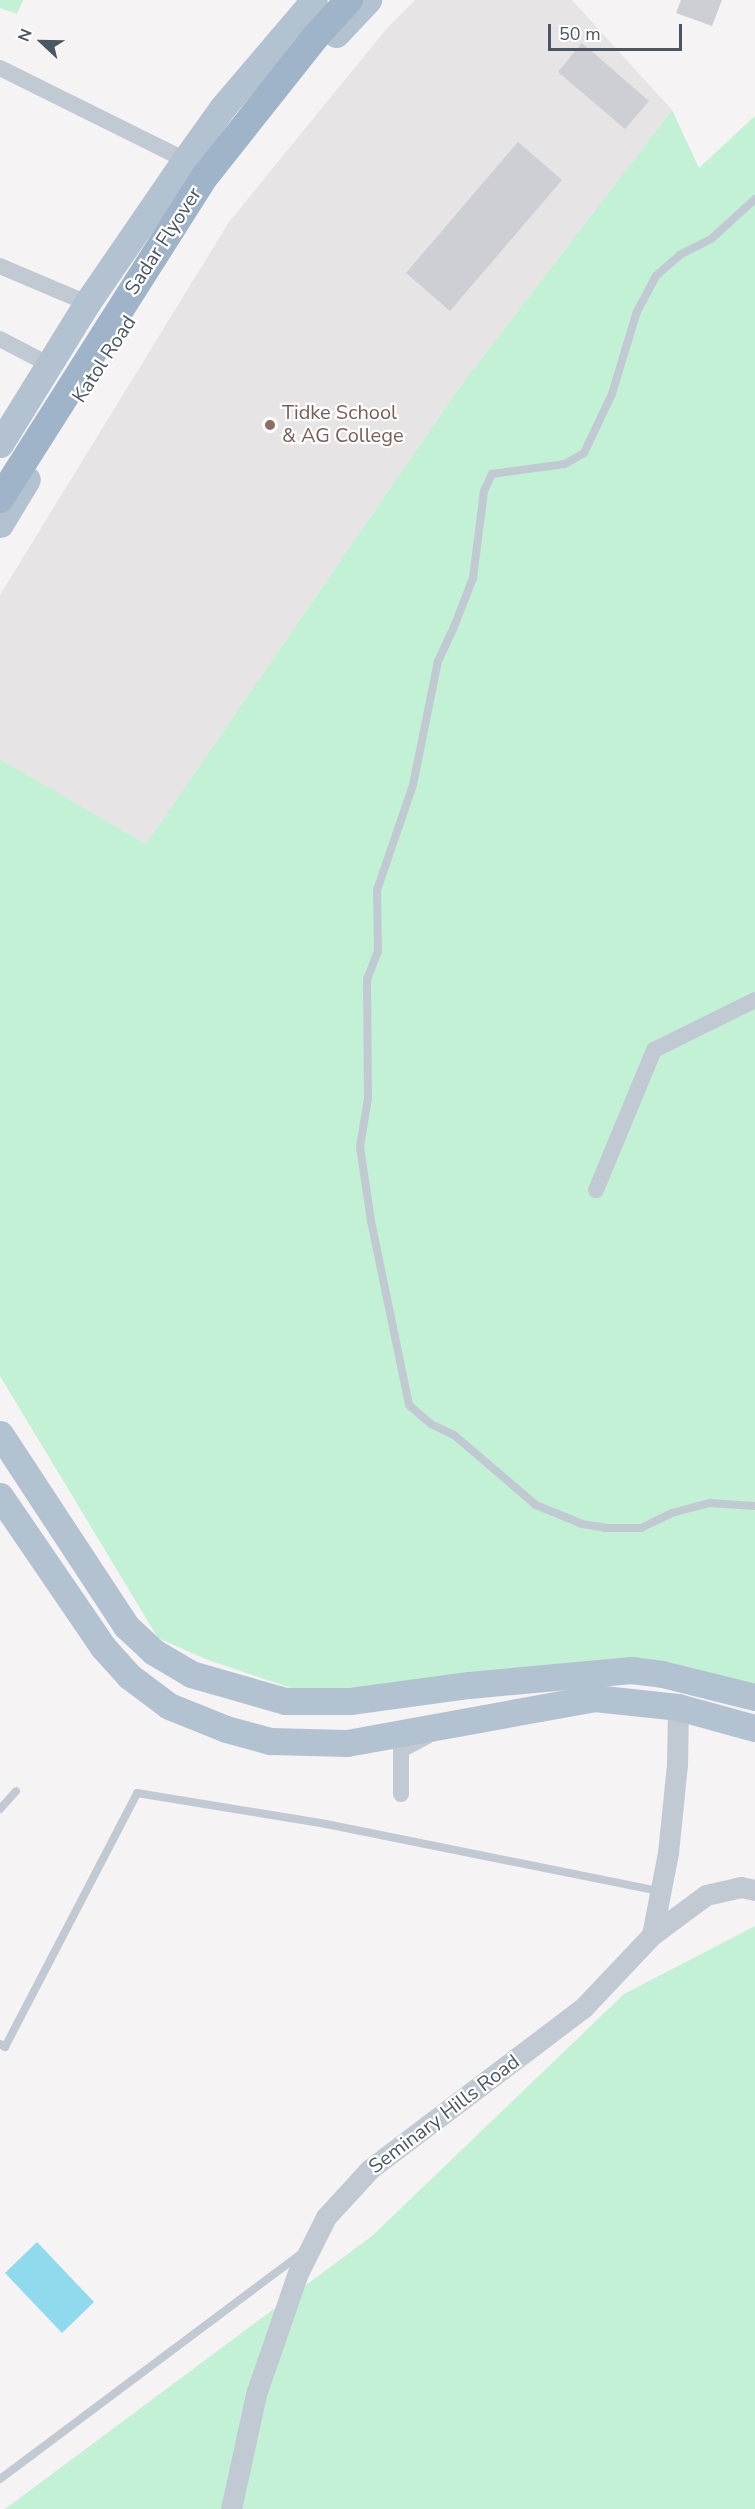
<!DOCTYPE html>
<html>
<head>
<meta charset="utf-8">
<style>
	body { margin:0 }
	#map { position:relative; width:755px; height:2509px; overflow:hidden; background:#f5f3f3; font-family:"Nunito Sans",sans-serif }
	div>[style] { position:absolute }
	.education>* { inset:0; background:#e6e4e5 }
	.green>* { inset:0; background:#c3f1d5 }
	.water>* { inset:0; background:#90daee }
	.building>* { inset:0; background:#cdcfd5 }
	.service>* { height:8px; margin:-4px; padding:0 4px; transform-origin:4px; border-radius:4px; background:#c1cad2 }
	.minor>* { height:16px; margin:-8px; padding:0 8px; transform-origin:8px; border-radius:8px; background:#c1cad2 }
	.tertiary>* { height:21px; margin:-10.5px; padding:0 10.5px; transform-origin:10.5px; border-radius:10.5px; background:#c1cad2 }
	.primary>* { height:27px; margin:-13.5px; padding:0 13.5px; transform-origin:13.5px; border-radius:13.5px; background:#b3c2d1 }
	.trunk>* { height:28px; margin:-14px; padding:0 14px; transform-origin:14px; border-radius:14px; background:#9fb4c9 }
	.dots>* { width:16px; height:16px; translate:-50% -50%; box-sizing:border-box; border:3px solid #fff; border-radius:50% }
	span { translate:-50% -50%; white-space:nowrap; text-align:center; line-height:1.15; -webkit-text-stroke:4.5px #fff; paint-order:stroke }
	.street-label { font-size:20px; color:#4a5661 }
	.education-label { font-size:20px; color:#785e54 }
	.left { translate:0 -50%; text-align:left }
	.north { position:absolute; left:12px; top:12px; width:60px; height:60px; -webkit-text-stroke:4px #fff; paint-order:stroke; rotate:292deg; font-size:16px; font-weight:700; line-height:24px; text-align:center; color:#4a5661 }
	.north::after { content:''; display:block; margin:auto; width:21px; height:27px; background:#4a5661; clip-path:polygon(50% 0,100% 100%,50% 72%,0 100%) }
	.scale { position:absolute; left:548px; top:24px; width:134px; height:27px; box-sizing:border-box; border:3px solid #4a5661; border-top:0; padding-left:8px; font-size:18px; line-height:21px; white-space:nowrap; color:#4a5661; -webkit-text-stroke:4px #fff; paint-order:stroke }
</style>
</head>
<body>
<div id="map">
	<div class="education">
		<div style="clip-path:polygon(415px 0,572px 0,672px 110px,459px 388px,146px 844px,0 759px,0 595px,229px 222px,388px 27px)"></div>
	</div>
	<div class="green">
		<div style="clip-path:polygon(0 0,23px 0,17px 14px,0 8px)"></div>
		<div style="clip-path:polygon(672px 110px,699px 168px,755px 116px,755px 1685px,706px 1680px,294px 1689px,208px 1660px,158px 1638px,0 1376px,0 759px,146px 844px,459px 388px)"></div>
		<div style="clip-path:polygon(755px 1926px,755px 2509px,5px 2509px,372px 2236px,624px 1994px)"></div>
	</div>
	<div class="water">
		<div style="clip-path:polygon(37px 2242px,94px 2302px,62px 2333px,5px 2273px)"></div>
	</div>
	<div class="building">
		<div style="clip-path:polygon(681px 0,722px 0,712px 26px,676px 13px)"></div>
		<div style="clip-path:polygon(582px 43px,649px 101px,625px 129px,558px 72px)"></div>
		<div style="clip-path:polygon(518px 142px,562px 180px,450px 311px,406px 273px)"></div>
	</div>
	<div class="service">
		<div style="left:755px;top:199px;width:59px;rotate:137.7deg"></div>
		<div style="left:711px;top:239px;width:35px;rotate:153deg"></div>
		<div style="left:680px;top:255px;width:32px;rotate:139deg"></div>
		<div style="left:656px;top:276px;width:40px;rotate:118deg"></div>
		<div style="left:637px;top:311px;width:87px;rotate:106.8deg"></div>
		<div style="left:612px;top:394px;width:65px;rotate:115.4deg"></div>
		<div style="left:584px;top:453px;width:22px;rotate:150deg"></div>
		<div style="left:565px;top:464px;width:74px;rotate:172.2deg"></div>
		<div style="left:492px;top:474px;width:19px;rotate:115deg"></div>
		<div style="left:484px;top:491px;width:88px;rotate:97.2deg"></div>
		<div style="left:473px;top:578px;width:53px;rotate:111.2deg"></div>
		<div style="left:454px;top:627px;width:38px;rotate:115deg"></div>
		<div style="left:438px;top:661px;width:126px;rotate:101.4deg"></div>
		<div style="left:413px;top:785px;width:111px;rotate:108.9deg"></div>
		<div style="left:377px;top:890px;width:61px;rotate:89.1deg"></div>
		<div style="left:378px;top:951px;width:30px;rotate:111deg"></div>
		<div style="left:367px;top:979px;width:119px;rotate:89.5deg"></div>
		<div style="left:368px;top:1098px;width:50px;rotate:99.3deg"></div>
		<div style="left:360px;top:1147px;width:75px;rotate:81.5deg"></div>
		<div style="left:371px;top:1221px;width:188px;rotate:78.3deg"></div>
		<div style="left:409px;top:1405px;width:29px;rotate:41deg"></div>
		<div style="left:431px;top:1424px;width:25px;rotate:26deg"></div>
		<div style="left:454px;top:1435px;width:108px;rotate:40.5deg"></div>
		<div style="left:536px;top:1505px;width:50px;rotate:22.4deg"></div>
		<div style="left:582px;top:1524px;width:24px;rotate:9deg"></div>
		<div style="left:606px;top:1528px;width:35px"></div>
		<div style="left:641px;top:1528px;width:34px;rotate:-26deg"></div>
		<div style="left:672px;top:1513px;width:39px;rotate:-15deg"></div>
		<div style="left:710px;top:1503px;width:45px;rotate:3.8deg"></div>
		<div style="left:0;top:1809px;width:24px;rotate:-48deg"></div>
		<div style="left:0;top:2044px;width:6px;rotate:31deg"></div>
		<div style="left:5px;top:2047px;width:286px;rotate:-62.5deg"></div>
		<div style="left:137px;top:1793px;width:192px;rotate:9.3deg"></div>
		<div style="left:326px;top:1824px;width:340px;rotate:11.4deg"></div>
		<div style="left:0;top:2479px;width:377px;rotate:-36.8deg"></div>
	</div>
	<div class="minor">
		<div style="left:0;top:68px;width:207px;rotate:26.4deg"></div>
		<div style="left:0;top:266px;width:95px;rotate:23deg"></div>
		<div style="left:0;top:339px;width:56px;rotate:27.5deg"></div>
		<div style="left:596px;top:1190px;width:152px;rotate:-67.5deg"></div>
		<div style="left:654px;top:1050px;width:113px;rotate:-26.3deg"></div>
		<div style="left:401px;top:1794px;width:44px;rotate:-90deg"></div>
		<div style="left:401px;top:1750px;width:30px;rotate:-28deg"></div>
	</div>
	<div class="tertiary">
		<div style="left:652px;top:1935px;width:84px;rotate:-79deg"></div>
		<div style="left:668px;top:1853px;width:88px;rotate:-84.2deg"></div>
		<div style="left:677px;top:1765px;width:58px;rotate:-89deg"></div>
		<div style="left:231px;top:2509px;width:118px;rotate:-77.7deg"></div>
		<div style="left:256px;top:2394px;width:128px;rotate:-70.9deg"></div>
		<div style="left:298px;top:2273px;width:63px;rotate:-63.4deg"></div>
		<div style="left:326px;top:2217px;width:65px;rotate:-47.5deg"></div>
		<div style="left:370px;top:2169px;width:267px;rotate:-37.1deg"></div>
		<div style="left:583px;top:2008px;width:100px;rotate:-46.6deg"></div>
		<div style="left:652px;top:1935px;width:67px;rotate:-36.5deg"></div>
		<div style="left:706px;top:1895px;width:36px;rotate:-13deg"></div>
		<div style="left:741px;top:1887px;width:14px;rotate:12deg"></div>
	</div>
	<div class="primary">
		<div style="left:336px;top:34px;width:47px;rotate:-46.7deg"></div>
		<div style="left:0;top:444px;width:166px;rotate:-58.3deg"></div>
		<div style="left:87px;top:303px;width:173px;rotate:-55.6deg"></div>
		<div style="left:185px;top:160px;width:65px;rotate:-54.4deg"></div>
		<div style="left:223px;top:107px;width:140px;rotate:-49.6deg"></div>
		<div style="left:0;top:524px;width:52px;rotate:-59deg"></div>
		<div style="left:0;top:1434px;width:230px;rotate:56.7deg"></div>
		<div style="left:126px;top:1626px;width:38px;rotate:43deg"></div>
		<div style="left:154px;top:1652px;width:43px;rotate:30.7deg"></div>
		<div style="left:191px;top:1674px;width:98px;rotate:16deg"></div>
		<div style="left:285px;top:1701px;width:65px"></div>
		<div style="left:350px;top:1701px;width:120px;rotate:-7.7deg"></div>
		<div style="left:469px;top:1685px;width:163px;rotate:-5.3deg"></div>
		<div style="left:631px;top:1670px;width:31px;rotate:7deg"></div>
		<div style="left:662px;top:1674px;width:96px;rotate:13.9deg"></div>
		<div style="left:0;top:1496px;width:183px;rotate:55.7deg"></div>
		<div style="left:103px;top:1647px;width:39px;rotate:48deg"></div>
		<div style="left:129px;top:1676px;width:50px;rotate:36.9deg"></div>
		<div style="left:169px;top:1706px;width:61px;rotate:22deg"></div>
		<div style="left:226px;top:1729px;width:46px;rotate:15.3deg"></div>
		<div style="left:270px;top:1741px;width:77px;rotate:1.5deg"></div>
		<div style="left:347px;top:1743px;width:251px;rotate:-10.3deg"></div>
		<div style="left:594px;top:1698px;width:84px;rotate:6.1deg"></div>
		<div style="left:678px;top:1707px;width:80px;rotate:15.3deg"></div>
	</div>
	<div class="trunk">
		<div style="left:0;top:499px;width:384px;rotate:-57.6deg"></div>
		<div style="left:206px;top:175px;width:177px;rotate:-51.6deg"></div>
		<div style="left:316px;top:36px;width:49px;rotate:-47.5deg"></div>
	</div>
	<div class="dots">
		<div style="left:270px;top:425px;background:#8d6e63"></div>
	</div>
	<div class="street-label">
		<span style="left:163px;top:241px;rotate:-57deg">Sadar Flyover</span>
		<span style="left:104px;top:359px;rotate:-57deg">Katol Road</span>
		<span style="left:444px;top:2114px;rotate:-37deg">Seminary Hills Road</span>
	</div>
	<div class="education-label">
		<span class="left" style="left:282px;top:424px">Tidke School<br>&amp; AG College</span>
	</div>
	<div class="north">N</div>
	<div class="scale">50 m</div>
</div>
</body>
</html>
